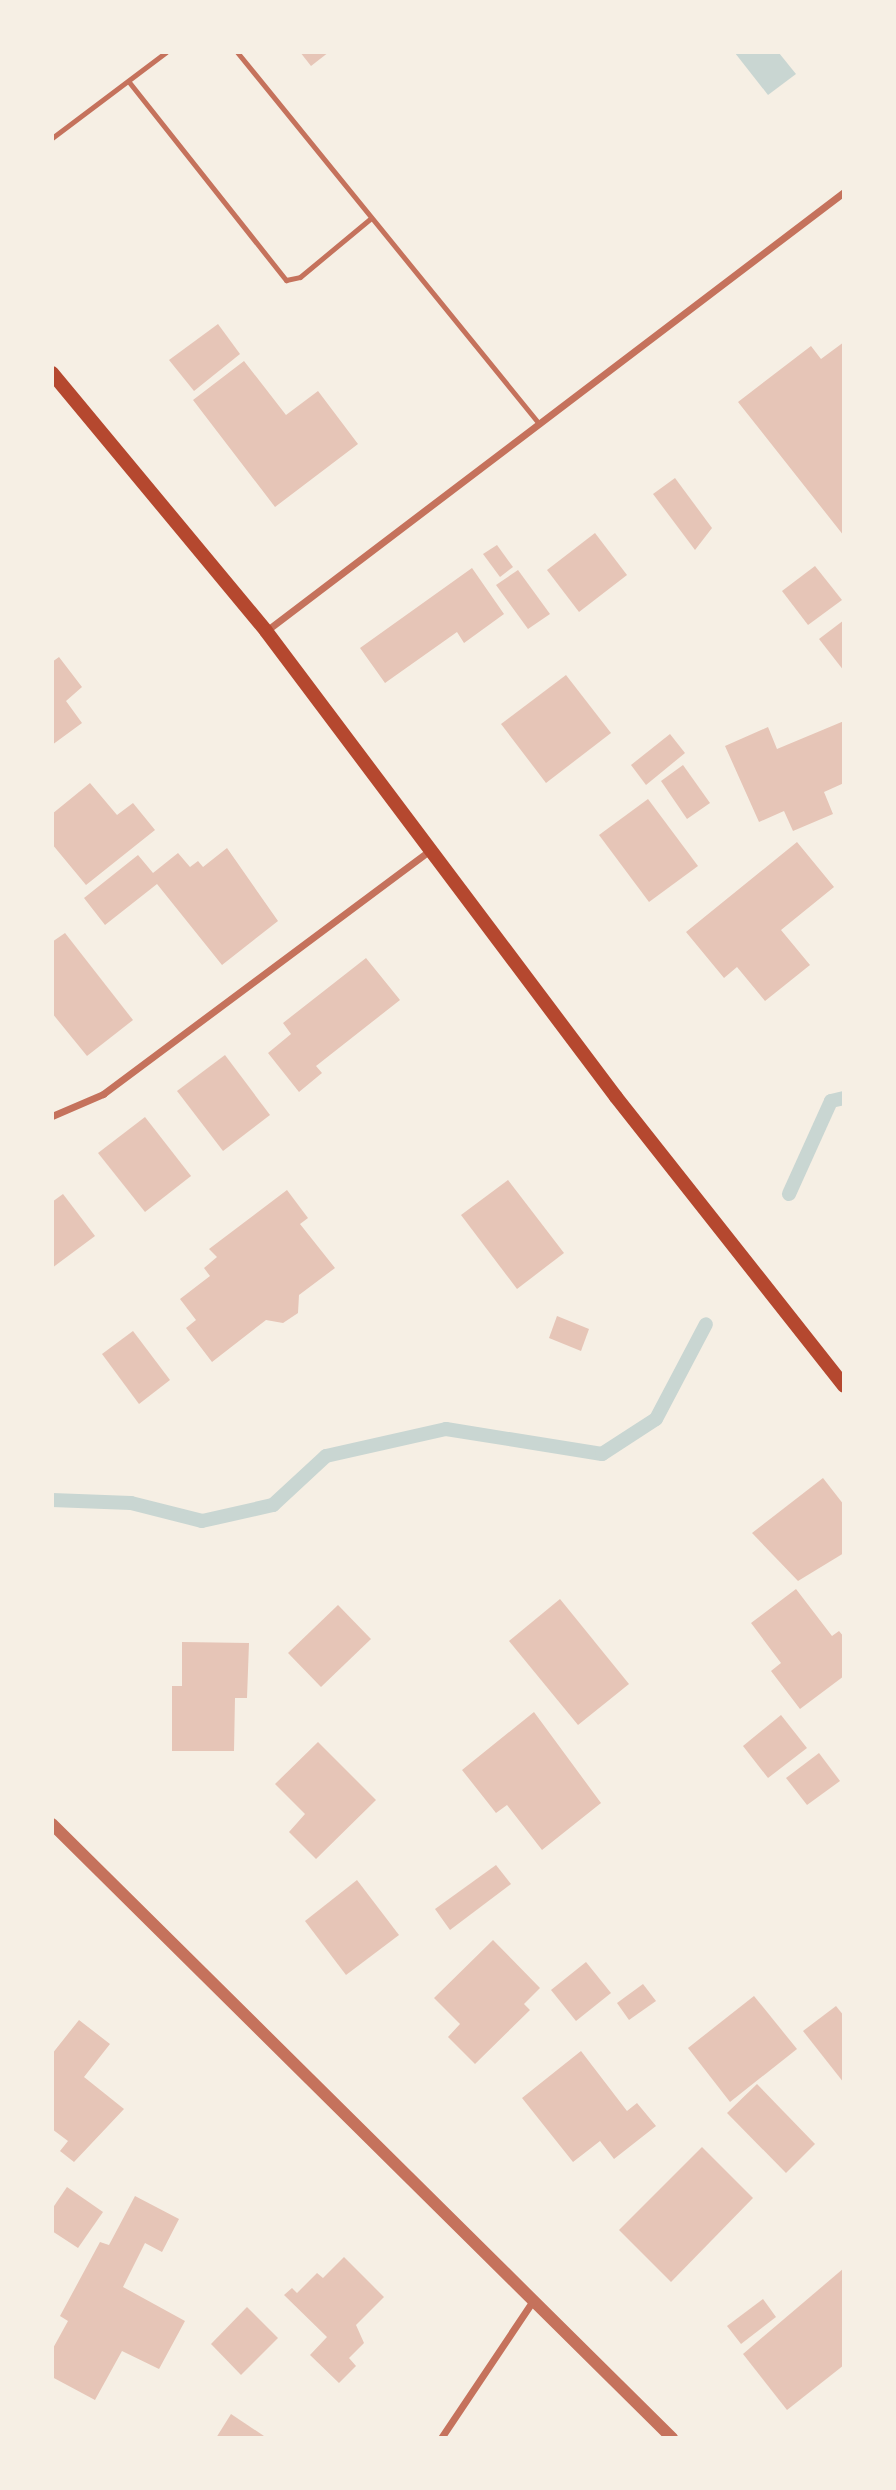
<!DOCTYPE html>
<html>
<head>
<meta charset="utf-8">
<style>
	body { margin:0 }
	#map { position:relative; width:896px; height:2490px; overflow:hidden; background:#f6efe4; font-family:"Noto Serif",serif }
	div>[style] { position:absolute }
	.water>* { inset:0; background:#c9d6d2 }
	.stream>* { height:14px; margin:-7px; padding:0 7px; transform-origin:7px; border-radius:7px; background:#c9d6d2 }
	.building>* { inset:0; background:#e6c5b7 }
	.service>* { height:5px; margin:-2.5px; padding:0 2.5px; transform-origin:2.5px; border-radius:2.5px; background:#c5725c }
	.minor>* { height:7px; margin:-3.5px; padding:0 3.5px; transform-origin:3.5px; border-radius:3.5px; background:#c5725c }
	.tertiary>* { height:12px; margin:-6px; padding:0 6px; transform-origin:6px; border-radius:6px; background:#c5725c }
	.secondary>* { height:14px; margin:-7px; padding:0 7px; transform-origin:7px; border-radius:7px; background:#b5482f }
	span { translate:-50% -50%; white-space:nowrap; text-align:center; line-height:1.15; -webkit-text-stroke:7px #f6efe4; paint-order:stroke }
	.frame { position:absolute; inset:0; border:54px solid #f6efe4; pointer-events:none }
</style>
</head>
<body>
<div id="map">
	<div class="water">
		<div style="clip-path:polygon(735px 53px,779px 53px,796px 74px,768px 95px)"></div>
	</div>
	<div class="stream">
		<div style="left:789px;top:1194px;width:102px;rotate:-65.7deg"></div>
		<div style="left:831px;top:1101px;width:13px;rotate:-13deg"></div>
		<div style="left:52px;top:1500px;width:79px;rotate:2.2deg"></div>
		<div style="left:131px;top:1503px;width:73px;rotate:14.2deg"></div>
		<div style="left:202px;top:1521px;width:73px;rotate:-12.7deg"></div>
		<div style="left:273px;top:1505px;width:72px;rotate:-42.8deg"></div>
		<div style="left:326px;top:1456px;width:123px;rotate:-12.7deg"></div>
		<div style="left:446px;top:1429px;width:158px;rotate:9.1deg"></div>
		<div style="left:602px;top:1454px;width:64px;rotate:-32.9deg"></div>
		<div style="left:656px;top:1419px;width:107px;rotate:-62.2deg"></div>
	</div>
	<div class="building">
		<div style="clip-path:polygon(300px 52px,329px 52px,311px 66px)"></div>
		<div style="clip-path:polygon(218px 324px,240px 354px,194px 391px,169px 360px)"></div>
		<div style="clip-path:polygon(844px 342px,844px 536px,738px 402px,811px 346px,821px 359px)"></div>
		<div style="clip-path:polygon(244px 361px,286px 415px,318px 391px,358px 444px,275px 507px,193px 400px)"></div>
		<div style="clip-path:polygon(675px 478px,712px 528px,695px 550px,653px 494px)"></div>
		<div style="clip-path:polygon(595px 533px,627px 575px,579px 612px,547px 570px)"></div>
		<div style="clip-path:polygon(497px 545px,513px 567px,500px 577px,483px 554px)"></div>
		<div style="clip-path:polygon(815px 566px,842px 600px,808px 625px,782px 591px)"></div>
		<div style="clip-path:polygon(472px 568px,504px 614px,464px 643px,457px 632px,385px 683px,360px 648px)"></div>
		<div style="clip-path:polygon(518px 570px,550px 614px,528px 629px,496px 585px)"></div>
		<div style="clip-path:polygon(844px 620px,844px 671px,819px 639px)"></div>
		<div style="clip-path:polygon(59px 657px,82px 687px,66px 701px,82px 723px,52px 745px,52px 662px)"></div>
		<div style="clip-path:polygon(566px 675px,611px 733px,546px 783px,501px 724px)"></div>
		<div style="clip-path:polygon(844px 721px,844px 783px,824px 792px,833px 814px,793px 831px,784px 811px,759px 822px,725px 746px,768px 727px,777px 749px)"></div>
		<div style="clip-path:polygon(670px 734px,685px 753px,646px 785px,631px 765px)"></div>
		<div style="clip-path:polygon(683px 765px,710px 803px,687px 819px,661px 781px)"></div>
		<div style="clip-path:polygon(90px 783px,117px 815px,133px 803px,155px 830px,86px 885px,52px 844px,52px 814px)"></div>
		<div style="clip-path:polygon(648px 799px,698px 866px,649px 902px,599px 835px)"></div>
		<div style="clip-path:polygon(797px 842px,834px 887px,781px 930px,810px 965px,765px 1001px,737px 967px,724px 978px,686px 932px)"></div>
		<div style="clip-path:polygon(227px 848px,278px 921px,222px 965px,157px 884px,105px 925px,84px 898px,138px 855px,153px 873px,178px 853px,190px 867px,198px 861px,203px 867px)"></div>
		<div style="clip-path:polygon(65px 933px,133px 1020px,87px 1056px,52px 1013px,52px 942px)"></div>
		<div style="clip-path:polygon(366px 958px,400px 1000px,316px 1066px,322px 1073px,299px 1092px,268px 1053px,291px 1034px,283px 1023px)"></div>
		<div style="clip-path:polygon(225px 1055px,270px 1115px,223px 1151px,177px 1091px)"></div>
		<div style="clip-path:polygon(145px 1117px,191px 1176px,145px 1212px,98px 1153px)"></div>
		<div style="clip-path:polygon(508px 1180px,564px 1253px,517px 1289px,461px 1215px)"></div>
		<div style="clip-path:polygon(287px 1190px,308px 1218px,300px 1224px,335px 1268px,299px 1295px,298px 1313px,283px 1323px,266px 1320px,212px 1362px,186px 1328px,196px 1320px,180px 1299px,210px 1276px,204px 1268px,217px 1257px,209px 1249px)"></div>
		<div style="clip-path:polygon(63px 1194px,95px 1236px,52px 1268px,52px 1202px)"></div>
		<div style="clip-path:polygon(557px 1316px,589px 1329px,581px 1351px,549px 1338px)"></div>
		<div style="clip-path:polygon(133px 1331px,170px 1380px,139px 1404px,102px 1354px)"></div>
		<div style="clip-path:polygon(823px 1478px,844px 1505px,844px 1553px,798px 1581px,752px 1533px)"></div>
		<div style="clip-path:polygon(796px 1589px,832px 1636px,839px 1631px,844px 1637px,844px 1676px,800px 1709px,771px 1671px,781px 1663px,751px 1623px)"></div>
		<div style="clip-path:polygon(560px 1599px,629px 1684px,578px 1725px,509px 1641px)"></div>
		<div style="clip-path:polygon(338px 1605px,371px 1639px,321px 1687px,288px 1653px)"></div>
		<div style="clip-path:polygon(182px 1642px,249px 1643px,247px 1698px,235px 1698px,234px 1751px,172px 1751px,172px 1686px,182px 1686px)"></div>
		<div style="clip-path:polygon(534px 1712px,601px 1803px,542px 1850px,507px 1805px,496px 1813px,462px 1770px)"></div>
		<div style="clip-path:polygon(781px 1715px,807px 1748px,768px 1778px,743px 1746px)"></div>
		<div style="clip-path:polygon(318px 1742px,376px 1800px,316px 1859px,289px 1832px,305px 1814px,275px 1784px)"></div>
		<div style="clip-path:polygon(819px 1753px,840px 1781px,807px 1805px,786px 1778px)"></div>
		<div style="clip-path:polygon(496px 1865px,511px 1884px,450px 1930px,435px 1909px)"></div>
		<div style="clip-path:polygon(357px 1880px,399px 1935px,346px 1975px,305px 1921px)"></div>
		<div style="clip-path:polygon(493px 1940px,540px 1988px,524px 2004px,530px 2010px,475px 2064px,448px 2037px,460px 2024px,434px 1998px)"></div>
		<div style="clip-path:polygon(586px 1962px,611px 1993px,576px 2021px,551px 1990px)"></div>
		<div style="clip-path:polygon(643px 1984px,656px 2001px,629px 2020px,617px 2003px)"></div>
		<div style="clip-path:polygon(754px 1996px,797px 2049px,730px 2102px,688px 2048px)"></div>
		<div style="clip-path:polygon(836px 2006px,844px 2016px,844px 2083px,803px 2031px)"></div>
		<div style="clip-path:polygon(79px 2020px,110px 2044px,84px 2077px,124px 2109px,74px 2162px,60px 2151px,68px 2141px,52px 2129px,52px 2054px)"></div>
		<div style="clip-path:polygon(581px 2051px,627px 2111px,637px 2103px,656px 2126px,614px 2159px,600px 2141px,573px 2162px,522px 2098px)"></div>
		<div style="clip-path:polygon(757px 2084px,815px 2144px,786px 2173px,727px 2113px)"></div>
		<div style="clip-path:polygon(702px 2147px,753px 2198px,671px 2282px,619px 2230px)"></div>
		<div style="clip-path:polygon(67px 2187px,103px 2212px,78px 2248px,52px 2231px,52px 2209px)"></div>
		<div style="clip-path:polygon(135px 2196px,179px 2219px,162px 2252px,145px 2243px,123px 2287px,185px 2321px,159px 2369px,122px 2351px,95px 2400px,52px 2377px,52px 2350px,68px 2321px,60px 2316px,100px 2242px,109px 2245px)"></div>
		<div style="clip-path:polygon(344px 2257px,384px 2297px,356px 2325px,364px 2343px,349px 2358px,356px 2366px,339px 2383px,310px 2355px,327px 2337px,284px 2295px,292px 2288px,297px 2293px,317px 2273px,323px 2278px)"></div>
		<div style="clip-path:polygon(844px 2268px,844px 2365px,787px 2410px,743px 2354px)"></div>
		<div style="clip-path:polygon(763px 2299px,776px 2317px,741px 2344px,727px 2326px)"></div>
		<div style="clip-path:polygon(247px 2307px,278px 2338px,241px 2375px,211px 2344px)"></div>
		<div style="clip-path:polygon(231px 2414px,267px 2438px,216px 2438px)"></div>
	</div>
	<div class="service">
		<div style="left:237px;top:52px;width:479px;rotate:50.9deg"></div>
		<div style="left:129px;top:82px;width:253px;rotate:51.6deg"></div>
		<div style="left:286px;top:280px;width:14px;rotate:-12deg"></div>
		<div style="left:300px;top:277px;width:92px;rotate:-39.7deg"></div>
		<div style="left:52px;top:138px;width:143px;rotate:-37deg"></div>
	</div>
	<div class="minor">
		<div style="left:266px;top:631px;width:726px;rotate:-37.22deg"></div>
		<div style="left:52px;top:1116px;width:56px;rotate:-23.3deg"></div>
		<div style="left:103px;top:1094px;width:407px;rotate:-36.7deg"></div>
		<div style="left:441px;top:2438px;width:167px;rotate:-56.2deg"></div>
	</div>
	<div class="tertiary">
		<div style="left:52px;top:1824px;width:873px;rotate:44.72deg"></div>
	</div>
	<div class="secondary">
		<div style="left:52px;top:373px;width:335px;rotate:50.3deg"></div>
		<div style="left:266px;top:631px;width:583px;rotate:53.09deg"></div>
		<div style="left:616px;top:1097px;width:368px;rotate:51.7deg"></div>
	</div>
	<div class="frame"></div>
</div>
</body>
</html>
